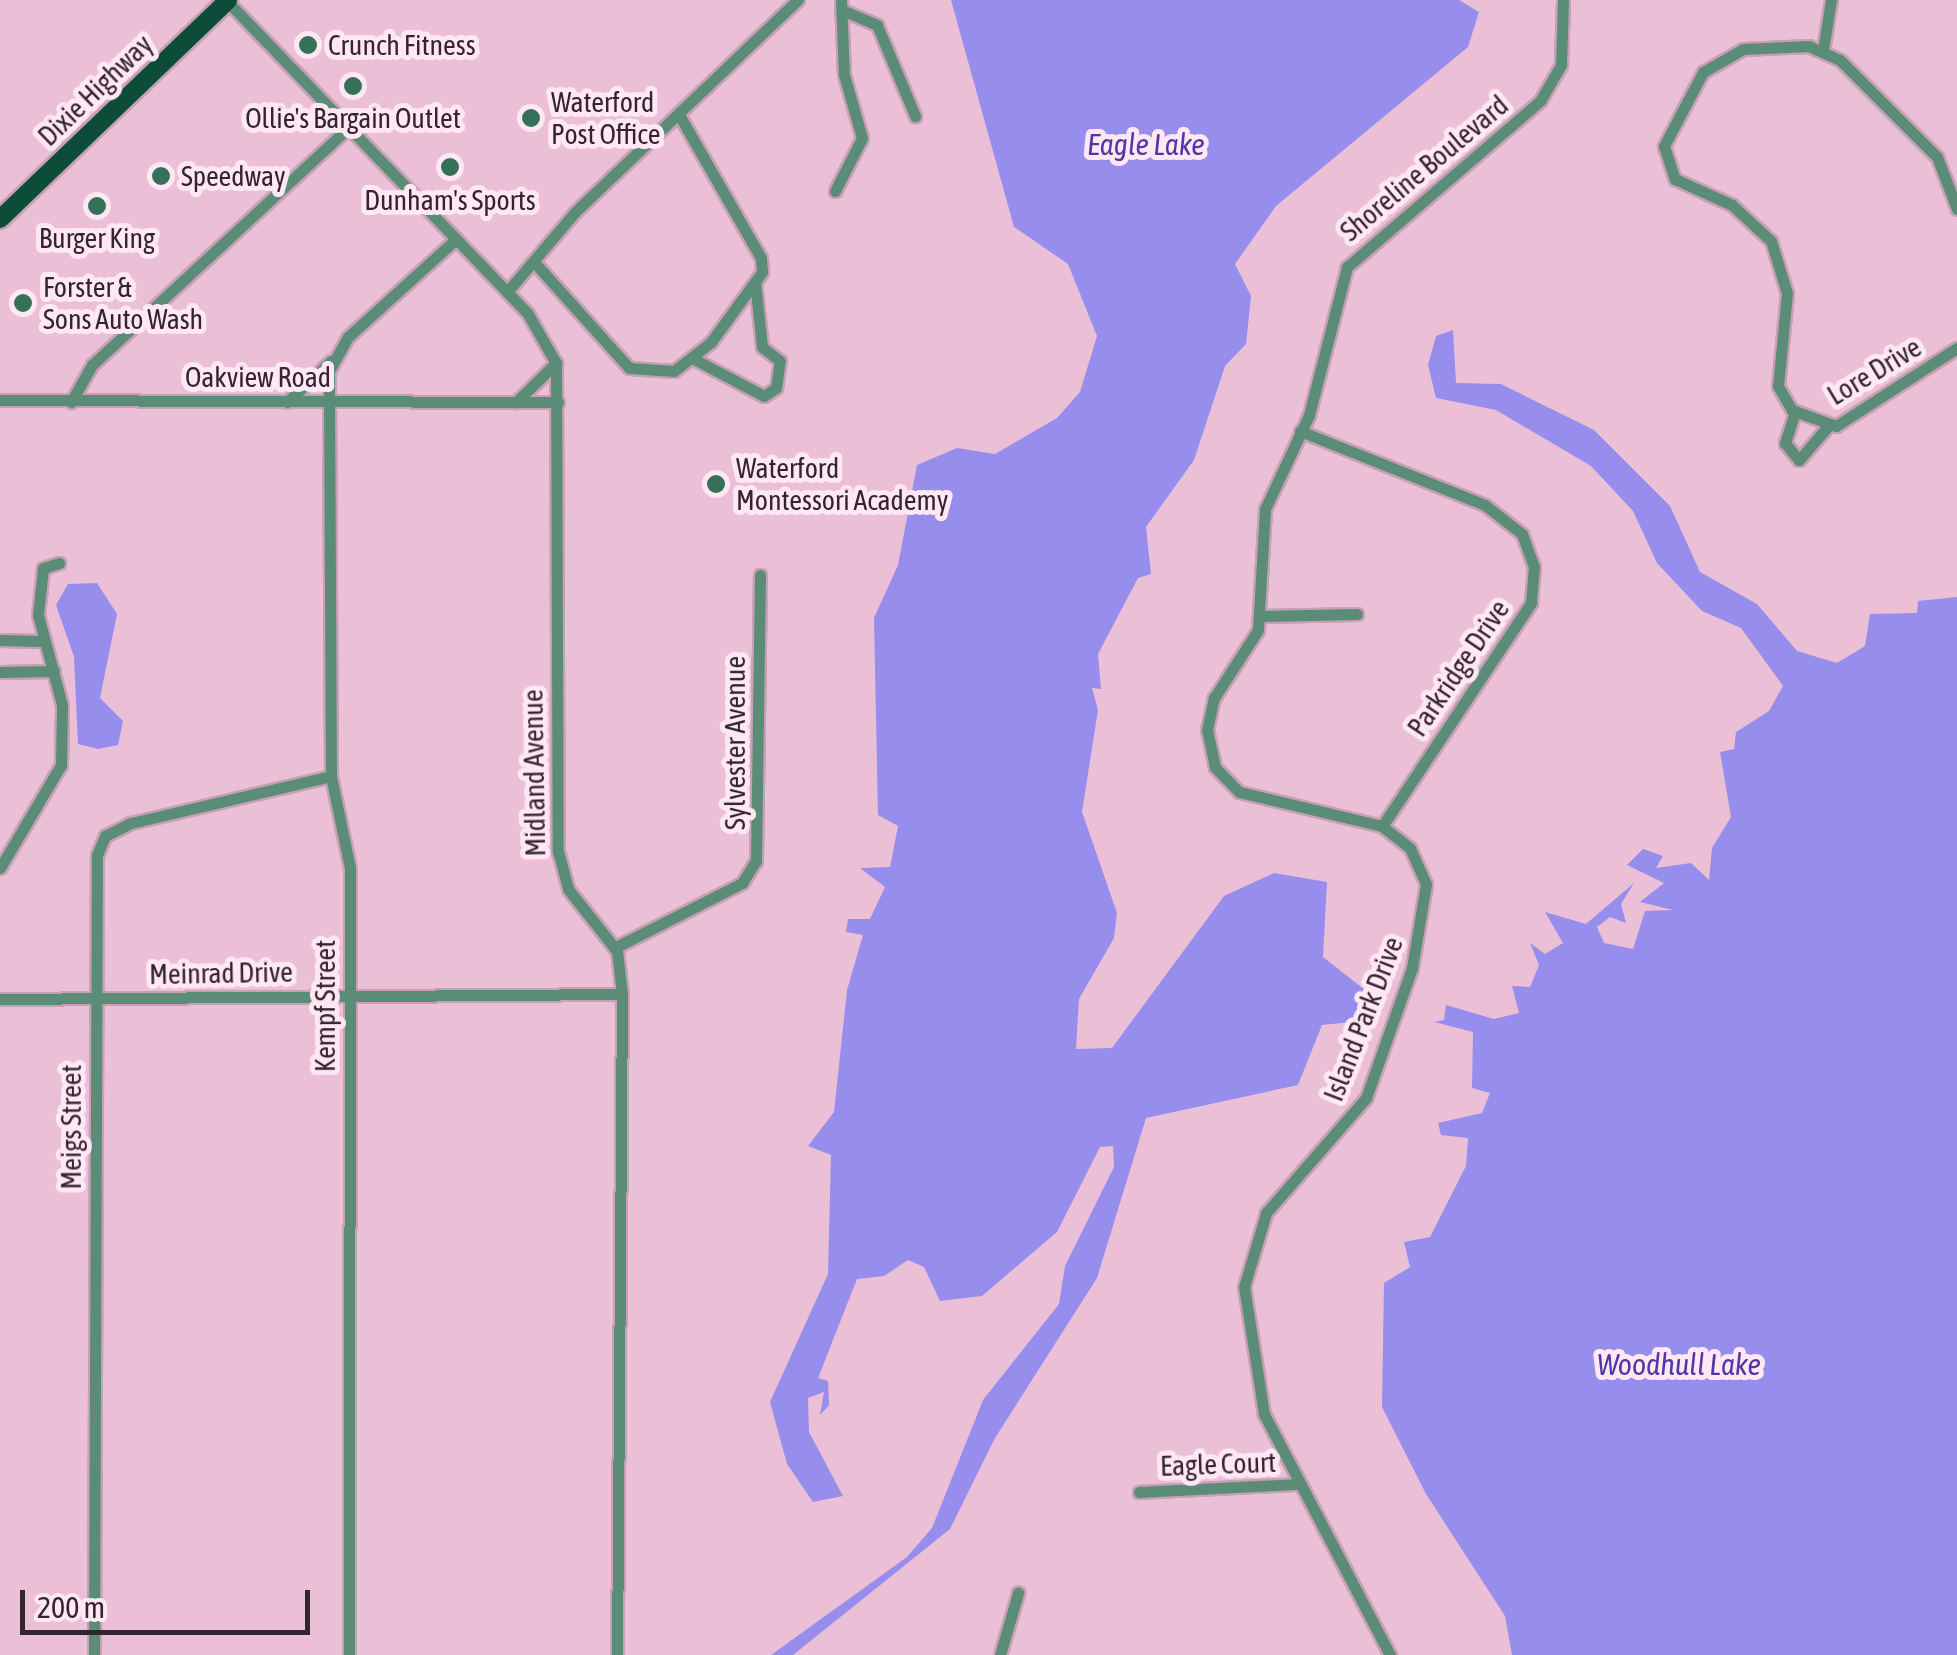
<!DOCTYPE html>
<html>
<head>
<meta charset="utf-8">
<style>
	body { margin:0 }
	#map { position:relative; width:1957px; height:1655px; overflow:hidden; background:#ebc0d6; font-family:"Asap Condensed",sans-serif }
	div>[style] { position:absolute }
	.water>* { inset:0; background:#968ded }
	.roads { filter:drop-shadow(2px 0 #c6a1b4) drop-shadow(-2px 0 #c6a1b4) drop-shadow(0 2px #c6a1b4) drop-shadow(0 -2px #c6a1b4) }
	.minor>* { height:11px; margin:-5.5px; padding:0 5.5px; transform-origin:5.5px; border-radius:5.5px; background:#5a8c77 }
	.primary>* { height:18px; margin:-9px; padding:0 9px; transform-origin:9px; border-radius:9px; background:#0d4c38 }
	.dots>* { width:28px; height:28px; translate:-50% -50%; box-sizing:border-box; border:5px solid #ffe8f3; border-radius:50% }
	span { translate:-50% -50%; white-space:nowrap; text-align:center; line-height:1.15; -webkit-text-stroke:10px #ffe8f3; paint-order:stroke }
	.poi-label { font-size:28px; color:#34242d }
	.left { translate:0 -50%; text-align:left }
	.street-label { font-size:28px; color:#34242d }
	.water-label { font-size:30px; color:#4e38a6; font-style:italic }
	.scale { position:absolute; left:20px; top:1590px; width:290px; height:45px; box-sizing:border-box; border:5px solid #34242d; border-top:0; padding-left:12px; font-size:30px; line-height:35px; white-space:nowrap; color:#34242d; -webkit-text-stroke:8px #ffe8f3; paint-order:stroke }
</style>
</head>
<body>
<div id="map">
	<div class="water">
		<div style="clip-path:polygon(951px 0,1459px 0,1479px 12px,1468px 47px,1276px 206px,1235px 264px,1251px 296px,1246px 344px,1225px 366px,1194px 460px,1146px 527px,1151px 574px,1138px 578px,1098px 654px,1101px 689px,1092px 688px,1098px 710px,1082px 812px,1117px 913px,1114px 938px,1079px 999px,1076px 1049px,1112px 1048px,1224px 896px,1274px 873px,1327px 882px,1323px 957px,1365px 990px,1369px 1007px,1352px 1022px,1322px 1025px,1298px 1085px,1146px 1118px,1097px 1278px,995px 1438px,950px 1529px,793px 1655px,771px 1655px,907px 1557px,932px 1528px,983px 1400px,1059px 1304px,1065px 1266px,1114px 1167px,1113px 1146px,1100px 1147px,1057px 1232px,982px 1296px,940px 1301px,924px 1267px,908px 1260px,884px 1276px,857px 1279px,818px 1378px,828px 1381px,829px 1405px,820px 1415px,824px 1392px,808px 1398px,809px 1432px,843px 1496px,813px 1502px,787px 1464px,770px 1402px,828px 1274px,831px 1155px,808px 1146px,834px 1112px,847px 990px,863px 935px,846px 932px,848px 919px,870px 919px,885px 887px,860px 868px,890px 867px,898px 826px,878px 815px,874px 618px,898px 565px,917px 465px,957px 448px,995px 454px,1057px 418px,1080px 392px,1097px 336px,1068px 264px,1014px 227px)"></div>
		<div style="clip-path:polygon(1453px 330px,1456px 383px,1501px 384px,1594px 430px,1670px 506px,1700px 572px,1757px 604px,1797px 651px,1837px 663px,1865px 646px,1870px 614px,1917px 613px,1918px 601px,1957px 597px,1957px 1655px,1512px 1655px,1505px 1616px,1426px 1494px,1382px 1407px,1384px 1283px,1410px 1267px,1404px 1242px,1430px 1237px,1466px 1166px,1468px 1138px,1441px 1135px,1438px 1123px,1482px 1113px,1490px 1093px,1472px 1088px,1473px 1032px,1434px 1022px,1444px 1020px,1446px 1005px,1494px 1019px,1519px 1013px,1512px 986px,1530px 987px,1539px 965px,1530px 943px,1545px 954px,1563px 943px,1545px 912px,1586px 924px,1634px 883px,1621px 904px,1626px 923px,1610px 917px,1597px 927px,1604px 943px,1633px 949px,1645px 911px,1673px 910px,1640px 902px,1664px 883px,1627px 865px,1643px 849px,1663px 856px,1656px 868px,1691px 863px,1709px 880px,1712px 848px,1731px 817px,1720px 752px,1734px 749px,1736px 732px,1769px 711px,1783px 686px,1741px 628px,1702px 611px,1657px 563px,1633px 511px,1591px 466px,1496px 410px,1436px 398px,1428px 365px,1436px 336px)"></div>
		<div style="clip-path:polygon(97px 583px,117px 614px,100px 698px,123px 721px,118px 745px,98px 749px,78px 744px,74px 657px,56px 605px,68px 584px)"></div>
	</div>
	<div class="roads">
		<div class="minor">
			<div style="left:227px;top:1px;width:434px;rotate:46.1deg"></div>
			<div style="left:528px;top:314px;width:56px;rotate:60.3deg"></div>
			<div style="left:556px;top:363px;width:488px;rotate:89.8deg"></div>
			<div style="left:558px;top:851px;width:39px;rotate:75deg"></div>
			<div style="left:568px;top:889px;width:79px;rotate:51.7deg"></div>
			<div style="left:617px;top:951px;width:43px;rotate:83.4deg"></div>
			<div style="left:622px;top:994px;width:661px;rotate:90.43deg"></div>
			<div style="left:842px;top:10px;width:38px;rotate:23deg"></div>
			<div style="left:877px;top:25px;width:99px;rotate:67.3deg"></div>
			<div style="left:1823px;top:50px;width:51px;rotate:-80.9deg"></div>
			<div style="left:835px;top:191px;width:59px;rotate:-63deg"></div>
			<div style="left:862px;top:138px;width:66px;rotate:-105.9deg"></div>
			<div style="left:844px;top:75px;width:75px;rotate:-92.3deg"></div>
			<div style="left:1957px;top:209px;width:56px;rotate:-111deg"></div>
			<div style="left:1937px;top:157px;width:137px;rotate:-135deg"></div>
			<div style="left:1840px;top:60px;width:34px;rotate:-156deg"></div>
			<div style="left:1809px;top:46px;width:66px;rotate:177.4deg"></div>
			<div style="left:1743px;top:49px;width:46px;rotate:150.1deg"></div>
			<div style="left:1703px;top:72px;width:84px;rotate:117.8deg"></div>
			<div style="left:1664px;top:146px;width:35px;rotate:72deg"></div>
			<div style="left:1675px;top:179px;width:63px;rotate:24.5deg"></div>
			<div style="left:1732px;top:205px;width:53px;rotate:42.7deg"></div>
			<div style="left:1771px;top:241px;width:54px;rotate:72.9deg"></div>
			<div style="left:1787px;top:293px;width:93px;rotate:95.5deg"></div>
			<div style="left:1778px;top:386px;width:28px;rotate:60deg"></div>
			<div style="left:1792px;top:410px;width:47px;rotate:20deg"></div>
			<div style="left:1836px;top:426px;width:144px;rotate:-32.8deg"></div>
			<div style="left:534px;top:262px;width:142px;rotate:48.1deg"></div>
			<div style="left:629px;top:368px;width:45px;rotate:3.8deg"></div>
			<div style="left:674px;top:371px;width:47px;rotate:-38.1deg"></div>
			<div style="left:711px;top:342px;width:87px;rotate:-53.9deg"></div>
			<div style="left:762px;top:272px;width:14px;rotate:-94deg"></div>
			<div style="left:761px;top:258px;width:165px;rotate:-119.8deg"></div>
			<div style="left:507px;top:292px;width:105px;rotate:-49.6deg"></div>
			<div style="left:575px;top:212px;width:308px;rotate:-43.6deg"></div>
			<div style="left:692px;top:358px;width:81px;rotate:27.8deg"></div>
			<div style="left:764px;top:396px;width:14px;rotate:-34deg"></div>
			<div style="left:776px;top:388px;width:27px;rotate:-82deg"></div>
			<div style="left:780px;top:361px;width:23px;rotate:-142deg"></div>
			<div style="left:762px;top:347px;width:65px;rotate:-96.1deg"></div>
			<div style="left:0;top:400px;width:558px;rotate:0.21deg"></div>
			<div style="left:71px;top:402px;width:43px;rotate:-60.4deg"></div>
			<div style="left:92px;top:365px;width:350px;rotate:-42.8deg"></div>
			<div style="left:287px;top:402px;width:60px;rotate:-43deg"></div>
			<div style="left:516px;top:402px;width:56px;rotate:-44.3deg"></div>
			<div style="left:1795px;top:412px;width:33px;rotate:108deg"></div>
			<div style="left:1785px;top:443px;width:22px;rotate:51deg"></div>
			<div style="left:1799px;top:460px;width:46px;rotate:-49.4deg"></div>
			<div style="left:1300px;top:431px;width:199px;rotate:21.8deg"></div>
			<div style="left:1485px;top:505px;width:47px;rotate:38.1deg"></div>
			<div style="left:1522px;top:534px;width:35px;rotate:70deg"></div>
			<div style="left:1534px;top:567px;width:36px;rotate:95deg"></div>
			<div style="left:1531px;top:603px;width:268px;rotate:123.7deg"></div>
			<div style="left:1262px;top:616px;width:95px;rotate:-1.2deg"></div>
			<div style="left:0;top:640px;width:40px;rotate:1.4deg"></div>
			<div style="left:0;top:672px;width:54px;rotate:-1.1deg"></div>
			<div style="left:0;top:868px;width:120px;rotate:-59.4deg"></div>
			<div style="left:61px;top:765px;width:60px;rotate:-89deg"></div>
			<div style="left:62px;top:705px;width:93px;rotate:-104.9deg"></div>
			<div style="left:38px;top:615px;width:47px;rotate:-83.9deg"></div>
			<div style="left:43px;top:568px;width:17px;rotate:-17deg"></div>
			<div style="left:614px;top:948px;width:144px;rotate:-26.9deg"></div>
			<div style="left:742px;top:883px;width:26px;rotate:-58deg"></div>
			<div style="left:756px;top:861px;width:286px;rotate:-89.2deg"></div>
			<div style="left:0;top:999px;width:622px;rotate:-0.46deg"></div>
			<div style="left:1139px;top:1492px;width:160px;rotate:-2.9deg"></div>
			<div style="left:94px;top:1655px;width:800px;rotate:-89.79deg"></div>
			<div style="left:97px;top:855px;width:21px;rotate:-67deg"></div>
			<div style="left:105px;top:836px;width:29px;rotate:-27deg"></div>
			<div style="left:131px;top:823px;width:205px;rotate:-13.2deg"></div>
			<div style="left:349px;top:1655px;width:787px;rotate:-89.93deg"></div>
			<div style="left:350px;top:868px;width:94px;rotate:-101.7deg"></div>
			<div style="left:331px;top:776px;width:405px;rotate:-90.3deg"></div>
			<div style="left:329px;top:371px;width:39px;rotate:-61deg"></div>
			<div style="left:348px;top:337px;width:146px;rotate:-42.2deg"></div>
			<div style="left:1000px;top:1655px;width:65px;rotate:-73.8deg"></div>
			<div style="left:1390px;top:1655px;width:272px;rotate:-117.6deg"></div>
			<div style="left:1264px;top:1414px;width:129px;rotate:-98.9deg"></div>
			<div style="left:1244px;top:1287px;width:77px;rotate:-73.4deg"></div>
			<div style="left:1266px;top:1213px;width:152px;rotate:-49deg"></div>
			<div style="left:1366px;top:1098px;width:138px;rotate:-70.5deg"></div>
			<div style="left:1412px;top:968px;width:85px;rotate:-80.5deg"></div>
			<div style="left:1426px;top:884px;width:39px;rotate:-114deg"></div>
			<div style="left:1410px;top:848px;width:36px;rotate:-142deg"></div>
			<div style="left:1382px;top:826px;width:147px;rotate:-166.6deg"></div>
			<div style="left:1239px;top:792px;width:35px;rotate:-134deg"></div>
			<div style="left:1215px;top:767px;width:38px;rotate:-102deg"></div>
			<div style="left:1207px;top:730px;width:33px;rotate:-78deg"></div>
			<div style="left:1214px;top:698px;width:81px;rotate:-57.1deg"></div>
			<div style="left:1258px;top:630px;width:121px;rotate:-86.7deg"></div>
			<div style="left:1265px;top:509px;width:104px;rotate:-64.9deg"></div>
			<div style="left:1309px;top:415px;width:153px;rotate:-75.6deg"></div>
			<div style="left:1347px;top:267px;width:255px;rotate:-40.7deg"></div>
			<div style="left:1540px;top:101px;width:42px;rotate:-59.7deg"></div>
			<div style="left:1561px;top:65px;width:65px;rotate:-88.2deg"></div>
		</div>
		<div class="primary">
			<div style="left:0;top:219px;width:316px;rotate:-43.8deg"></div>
		</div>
	</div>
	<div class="dots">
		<div style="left:308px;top:45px;background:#357059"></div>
		<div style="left:353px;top:86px;background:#357059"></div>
		<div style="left:531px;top:118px;background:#357059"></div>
		<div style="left:450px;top:167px;background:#357059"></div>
		<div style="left:161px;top:176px;background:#357059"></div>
		<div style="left:97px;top:206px;background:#357059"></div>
		<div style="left:23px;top:303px;background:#357059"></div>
		<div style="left:716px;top:484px;background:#357059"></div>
	</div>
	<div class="poi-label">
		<span class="left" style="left:328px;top:45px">Crunch Fitness</span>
		<span class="left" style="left:551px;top:118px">Waterford<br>Post Office</span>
		<span style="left:353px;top:118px">Ollie's Bargain Outlet</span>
		<span class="left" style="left:181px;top:176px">Speedway</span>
		<span style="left:450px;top:200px">Dunham's Sports</span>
		<span style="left:97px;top:238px">Burger King</span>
		<span class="left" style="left:43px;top:303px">Forster &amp;<br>Sons Auto Wash</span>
		<span class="left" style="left:736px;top:484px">Waterford<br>Montessori Academy</span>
	</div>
	<div class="street-label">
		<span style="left:95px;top:90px;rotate:-44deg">Dixie Highway</span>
		<span style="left:1424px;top:168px;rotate:-40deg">Shoreline Boulevard</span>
		<span style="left:1874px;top:371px;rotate:-31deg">Lore Drive</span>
		<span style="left:258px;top:377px">Oakview Road</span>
		<span style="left:1458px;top:668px;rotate:-56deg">Parkridge Drive</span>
		<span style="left:735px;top:743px;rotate:-90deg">Sylvester Avenue</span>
		<span style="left:534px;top:773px;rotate:-91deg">Midland Avenue</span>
		<span style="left:221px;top:973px;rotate:-1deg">Meinrad Drive</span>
		<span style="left:325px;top:1006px;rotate:-90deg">Kempf Street</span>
		<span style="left:1363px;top:1019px;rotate:-69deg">Island Park Drive</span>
		<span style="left:71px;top:1127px;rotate:-90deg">Meigs Street</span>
		<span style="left:1218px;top:1464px;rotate:-2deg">Eagle Court</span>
	</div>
	<div class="water-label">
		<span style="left:1146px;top:144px">Eagle Lake</span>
		<span style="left:1679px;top:1364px">Woodhull Lake</span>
	</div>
	<div class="scale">200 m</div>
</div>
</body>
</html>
